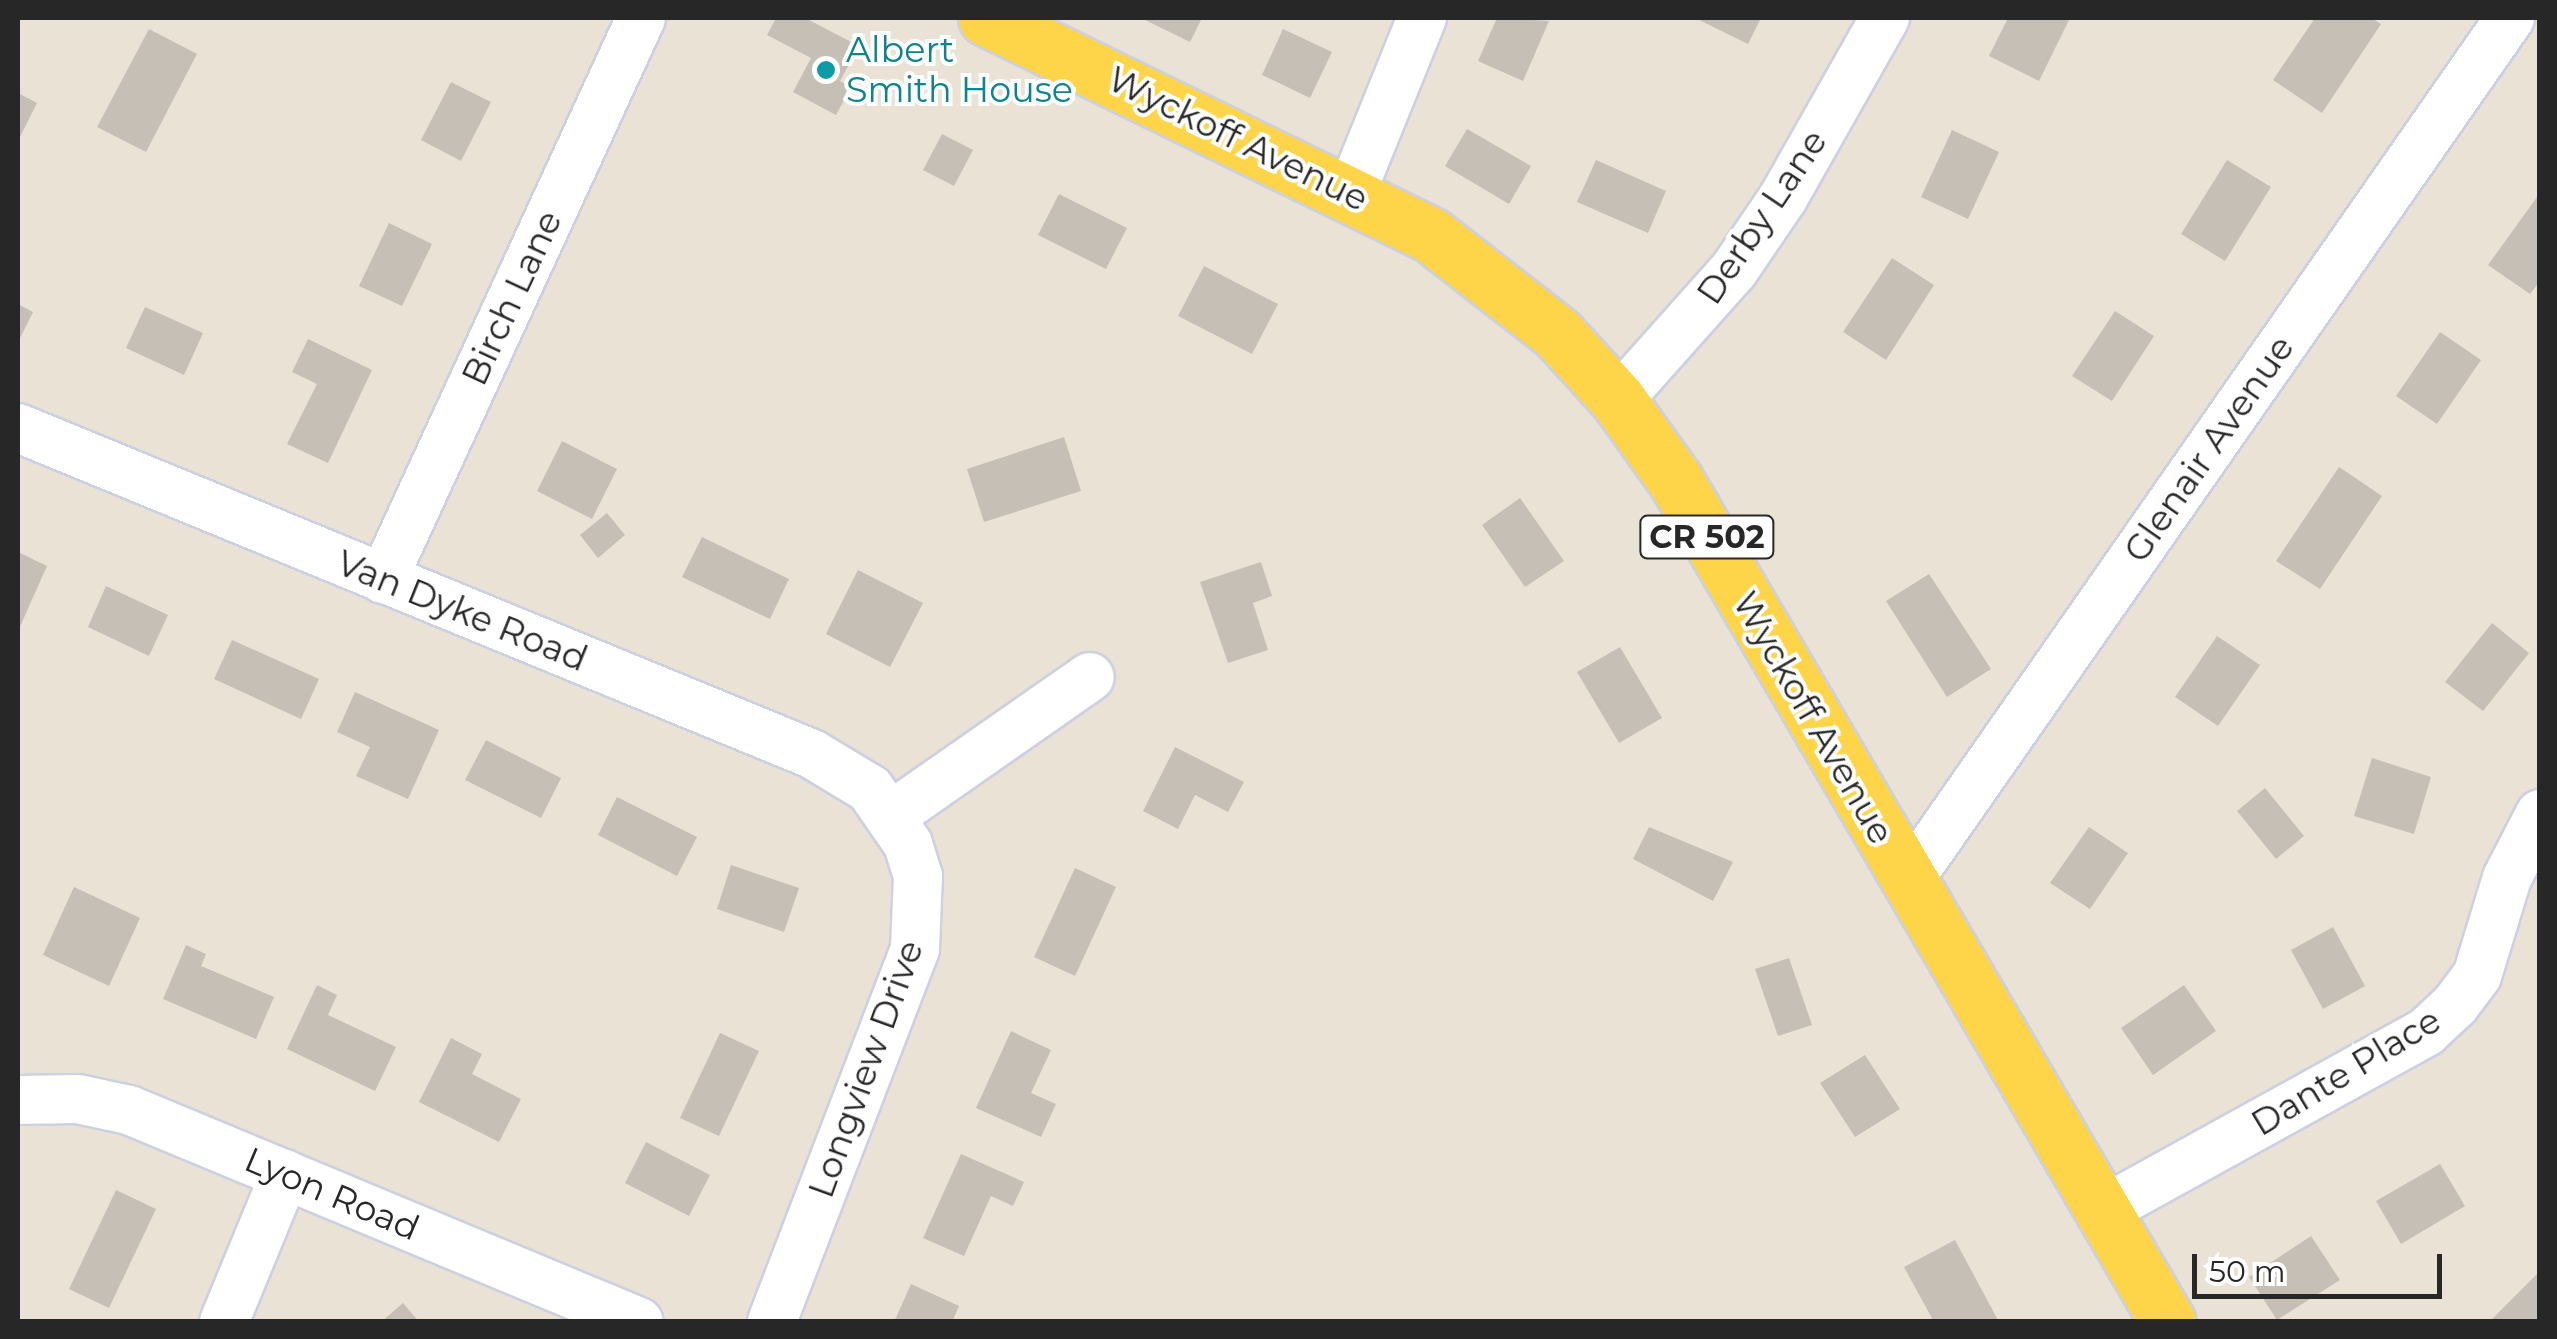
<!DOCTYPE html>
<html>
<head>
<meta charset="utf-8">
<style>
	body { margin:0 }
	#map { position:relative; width:2557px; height:1339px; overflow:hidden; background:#ebe2d6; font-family:Montserrat,sans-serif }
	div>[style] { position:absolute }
	.building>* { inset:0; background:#c6bfb6 }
	.roads { filter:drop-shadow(2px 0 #cbd0e2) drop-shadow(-2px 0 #cbd0e2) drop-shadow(0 2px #cbd0e2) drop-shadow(0 -2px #cbd0e2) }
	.minor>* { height:48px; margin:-24px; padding:0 24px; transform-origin:24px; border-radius:24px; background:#fff }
	.major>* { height:55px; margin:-27.5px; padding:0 27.5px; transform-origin:27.5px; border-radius:27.5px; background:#fed448 }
	.dots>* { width:28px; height:28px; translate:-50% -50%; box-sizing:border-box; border:5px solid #fff; border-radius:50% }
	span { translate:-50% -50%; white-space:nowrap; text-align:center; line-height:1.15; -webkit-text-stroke:8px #fff; paint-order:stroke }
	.shield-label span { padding:2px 8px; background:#fff; border:2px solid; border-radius:8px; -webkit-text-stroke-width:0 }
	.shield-label { font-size:32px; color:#272727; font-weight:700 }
	.culture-label { font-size:35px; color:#0d838f }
	.left { translate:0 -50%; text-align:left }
	.street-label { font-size:35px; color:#272727 }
	.frame { position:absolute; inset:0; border:20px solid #272727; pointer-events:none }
	.scale { position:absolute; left:2192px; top:1254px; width:250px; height:45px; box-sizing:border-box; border:5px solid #272727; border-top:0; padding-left:12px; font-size:30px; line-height:35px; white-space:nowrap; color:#272727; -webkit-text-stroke:8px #fff; paint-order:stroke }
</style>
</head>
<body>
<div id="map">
	<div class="building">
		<div style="clip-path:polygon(776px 18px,805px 18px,859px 46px,840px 81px,851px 87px,836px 115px,793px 92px,811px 58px,767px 35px)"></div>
		<div style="clip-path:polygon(1141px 18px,1202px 18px,1190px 42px)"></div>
		<div style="clip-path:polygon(1497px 18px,1549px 21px,1523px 81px,1478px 61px)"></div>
		<div style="clip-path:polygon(1695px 18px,1761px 18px,1748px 44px)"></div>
		<div style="clip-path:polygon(2008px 18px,2070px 18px,2039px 81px,1989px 56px)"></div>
		<div style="clip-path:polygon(2315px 18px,2371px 18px,2381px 24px,2322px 113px,2273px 80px)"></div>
		<div style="clip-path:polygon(149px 29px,197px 54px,146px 152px,97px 127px)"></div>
		<div style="clip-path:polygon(1283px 29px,1332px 52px,1310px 98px,1262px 75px)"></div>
		<div style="clip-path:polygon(451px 82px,491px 102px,461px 161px,421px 140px)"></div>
		<div style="clip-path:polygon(18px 93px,37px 103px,18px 141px)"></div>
		<div style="clip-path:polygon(1467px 129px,1531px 166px,1509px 204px,1445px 166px)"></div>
		<div style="clip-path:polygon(1952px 130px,1999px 152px,1968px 219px,1921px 197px)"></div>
		<div style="clip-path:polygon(942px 134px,973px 150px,954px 186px,923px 170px)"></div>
		<div style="clip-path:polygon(1596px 160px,1666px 191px,1648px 233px,1577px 202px)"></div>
		<div style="clip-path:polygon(2227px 160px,2271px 187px,2225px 261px,2181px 234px)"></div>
		<div style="clip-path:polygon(2540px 193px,2540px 281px,2530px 294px,2488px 265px)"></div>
		<div style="clip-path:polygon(1059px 194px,1127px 228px,1106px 269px,1038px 235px)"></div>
		<div style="clip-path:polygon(389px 223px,432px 244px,402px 306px,359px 286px)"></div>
		<div style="clip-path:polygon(1892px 258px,1934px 285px,1886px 360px,1843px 332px)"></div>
		<div style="clip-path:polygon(1204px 266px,1278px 304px,1252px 354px,1178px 316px)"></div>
		<div style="clip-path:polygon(18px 304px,33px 312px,18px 342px)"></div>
		<div style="clip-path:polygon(145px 307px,203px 333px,184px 375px,126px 348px)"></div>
		<div style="clip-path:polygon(2115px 311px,2154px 336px,2112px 401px,2072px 376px)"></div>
		<div style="clip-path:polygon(2440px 332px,2481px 360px,2437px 424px,2396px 396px)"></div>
		<div style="clip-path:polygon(308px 339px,372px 370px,328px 463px,287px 444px,317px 384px,292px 372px)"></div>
		<div style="clip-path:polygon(1064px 437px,1081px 491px,984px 522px,967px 469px)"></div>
		<div style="clip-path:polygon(562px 441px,617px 469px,592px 519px,537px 491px)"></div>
		<div style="clip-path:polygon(2339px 467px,2382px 496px,2320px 589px,2276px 561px)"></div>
		<div style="clip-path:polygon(1520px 498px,1564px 561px,1525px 587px,1482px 525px)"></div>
		<div style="clip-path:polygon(607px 513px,625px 535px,598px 558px,580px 535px)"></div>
		<div style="clip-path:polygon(702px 537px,789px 579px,770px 619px,682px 577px)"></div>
		<div style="clip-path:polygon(18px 552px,47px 566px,18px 631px)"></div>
		<div style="clip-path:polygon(1261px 562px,1272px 596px,1253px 603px,1268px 650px,1228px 663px,1200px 582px)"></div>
		<div style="clip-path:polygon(858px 570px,923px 603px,890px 667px,826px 634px)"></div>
		<div style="clip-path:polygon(1929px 574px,1991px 669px,1947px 697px,1886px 601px)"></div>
		<div style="clip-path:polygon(106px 586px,168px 615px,149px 656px,88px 627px)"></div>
		<div style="clip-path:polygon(2492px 623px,2529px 653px,2483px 711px,2445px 682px)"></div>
		<div style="clip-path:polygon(2217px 636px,2260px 665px,2218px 726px,2175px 697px)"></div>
		<div style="clip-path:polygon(232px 640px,319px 679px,301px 719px,214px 679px)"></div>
		<div style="clip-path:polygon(1620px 647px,1662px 718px,1619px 743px,1577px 672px)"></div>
		<div style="clip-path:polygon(355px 692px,439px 730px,408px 799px,356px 776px,370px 747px,337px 732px)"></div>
		<div style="clip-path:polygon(486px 740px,561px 778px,541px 818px,465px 780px)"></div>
		<div style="clip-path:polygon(1175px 747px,1244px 782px,1228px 812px,1195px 795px,1178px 829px,1143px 811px)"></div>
		<div style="clip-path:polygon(2372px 758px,2431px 777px,2414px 834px,2354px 816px)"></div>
		<div style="clip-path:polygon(2265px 788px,2304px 836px,2276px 859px,2237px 811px)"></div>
		<div style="clip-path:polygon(617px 797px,697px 837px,677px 876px,598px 835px)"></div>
		<div style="clip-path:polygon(1649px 827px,1733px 862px,1713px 901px,1633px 859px)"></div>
		<div style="clip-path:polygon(2089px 827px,2128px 853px,2090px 909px,2050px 883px)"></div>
		<div style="clip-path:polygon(731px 865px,799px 888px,784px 932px,717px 909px)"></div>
		<div style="clip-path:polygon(1075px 868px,1116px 887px,1075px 976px,1034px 957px)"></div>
		<div style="clip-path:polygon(74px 887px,140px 918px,109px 986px,43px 955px)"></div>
		<div style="clip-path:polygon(2333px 927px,2365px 986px,2323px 1009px,2291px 950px)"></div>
		<div style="clip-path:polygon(186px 945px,206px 954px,201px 966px,274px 997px,256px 1039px,163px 999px)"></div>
		<div style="clip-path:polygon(1789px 958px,1812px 1025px,1778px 1036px,1755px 969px)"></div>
		<div style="clip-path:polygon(317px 985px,337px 995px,328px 1015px,396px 1047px,375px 1091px,287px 1049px)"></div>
		<div style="clip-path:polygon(2184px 985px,2216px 1031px,2153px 1075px,2121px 1028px)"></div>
		<div style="clip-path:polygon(1011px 1031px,1051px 1050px,1031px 1093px,1056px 1104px,1041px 1137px,976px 1108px)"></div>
		<div style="clip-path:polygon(720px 1033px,759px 1051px,719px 1136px,680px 1118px)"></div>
		<div style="clip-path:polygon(451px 1038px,482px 1054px,472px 1074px,521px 1099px,499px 1142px,419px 1102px)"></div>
		<div style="clip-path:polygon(1865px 1055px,1900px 1109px,1855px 1137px,1820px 1083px)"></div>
		<div style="clip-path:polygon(646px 1142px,710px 1175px,689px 1216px,625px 1183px)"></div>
		<div style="clip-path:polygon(961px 1154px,1024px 1182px,1013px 1206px,991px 1196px,964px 1256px,923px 1238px)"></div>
		<div style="clip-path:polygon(2440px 1164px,2465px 1206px,2401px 1244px,2376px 1201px)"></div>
		<div style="clip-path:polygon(116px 1190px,156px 1209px,109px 1308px,69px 1289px)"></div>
		<div style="clip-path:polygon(2311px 1236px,2340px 1280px,2277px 1320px,2249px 1277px)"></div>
		<div style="clip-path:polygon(1955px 1240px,1999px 1322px,1934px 1322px,1904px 1267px)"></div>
		<div style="clip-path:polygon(2540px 1271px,2540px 1322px,2489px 1322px)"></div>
		<div style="clip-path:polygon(911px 1284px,959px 1306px,952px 1322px,894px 1322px)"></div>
		<div style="clip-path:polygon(403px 1303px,419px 1322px,381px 1322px)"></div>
	</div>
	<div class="roads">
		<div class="minor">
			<div style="left:1352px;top:191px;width:187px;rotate:-68deg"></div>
			<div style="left:1618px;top:400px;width:174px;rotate:-48.3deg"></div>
			<div style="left:1734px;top:270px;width:87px;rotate:-55.8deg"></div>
			<div style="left:1783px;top:198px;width:207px;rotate:-60.5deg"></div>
			<div style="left:18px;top:428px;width:858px;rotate:22.32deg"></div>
			<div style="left:812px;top:754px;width:68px;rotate:31.1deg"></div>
			<div style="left:870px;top:789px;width:67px;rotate:55.4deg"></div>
			<div style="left:908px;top:844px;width:34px;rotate:73deg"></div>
			<div style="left:918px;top:876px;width:73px;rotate:92.4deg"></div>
			<div style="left:915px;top:949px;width:399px;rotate:111deg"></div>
			<div style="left:383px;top:579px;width:617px;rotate:-65.3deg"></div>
			<div style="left:892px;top:815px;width:241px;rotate:-34.9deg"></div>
			<div style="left:1908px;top:881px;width:1052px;rotate:-55.1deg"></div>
			<div style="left:18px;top:1100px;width:60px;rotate:-1deg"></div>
			<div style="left:78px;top:1099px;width:52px;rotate:12.2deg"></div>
			<div style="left:129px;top:1110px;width:552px;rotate:22.57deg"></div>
			<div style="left:2102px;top:1211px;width:370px;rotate:-28.9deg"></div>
			<div style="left:2426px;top:1032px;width:40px;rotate:-43deg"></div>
			<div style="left:2455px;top:1005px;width:36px;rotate:-53deg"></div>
			<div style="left:2477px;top:976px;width:102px;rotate:-73deg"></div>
			<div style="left:2507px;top:878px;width:72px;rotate:-62.7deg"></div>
			<div style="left:224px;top:1322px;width:160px;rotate:-67.6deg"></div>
		</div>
		<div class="major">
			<div style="left:986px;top:18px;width:495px;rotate:26deg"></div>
			<div style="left:1431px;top:235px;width:161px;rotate:37.9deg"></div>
			<div style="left:1558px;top:334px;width:89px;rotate:47.7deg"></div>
			<div style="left:1618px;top:400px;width:100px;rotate:54.4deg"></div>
			<div style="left:1676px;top:481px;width:974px;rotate:59.67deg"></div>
		</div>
	</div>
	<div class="dots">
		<div style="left:826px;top:70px;background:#0f9aa8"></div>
	</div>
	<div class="shield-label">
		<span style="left:1707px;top:537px">CR 502</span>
	</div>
	<div class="culture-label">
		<span class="left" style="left:846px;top:70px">Albert<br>Smith House</span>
	</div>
	<div class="street-label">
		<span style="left:1238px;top:139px;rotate:26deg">Wyckoff Avenue</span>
		<span style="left:1762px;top:217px;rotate:-56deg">Derby Lane</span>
		<span style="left:512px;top:298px;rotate:-65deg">Birch Lane</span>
		<span style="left:2209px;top:449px;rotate:-55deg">Glenair Avenue</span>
		<span style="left:462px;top:611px;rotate:22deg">Van Dyke Road</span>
		<span style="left:1813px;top:718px;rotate:60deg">Wyckoff Avenue</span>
		<span style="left:866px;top:1069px;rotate:-70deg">Longview Drive</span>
		<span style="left:2346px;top:1072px;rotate:-31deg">Dante Place</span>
		<span style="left:332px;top:1194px;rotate:23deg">Lyon Road</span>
	</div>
	<div class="frame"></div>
	<div class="scale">50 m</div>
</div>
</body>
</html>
